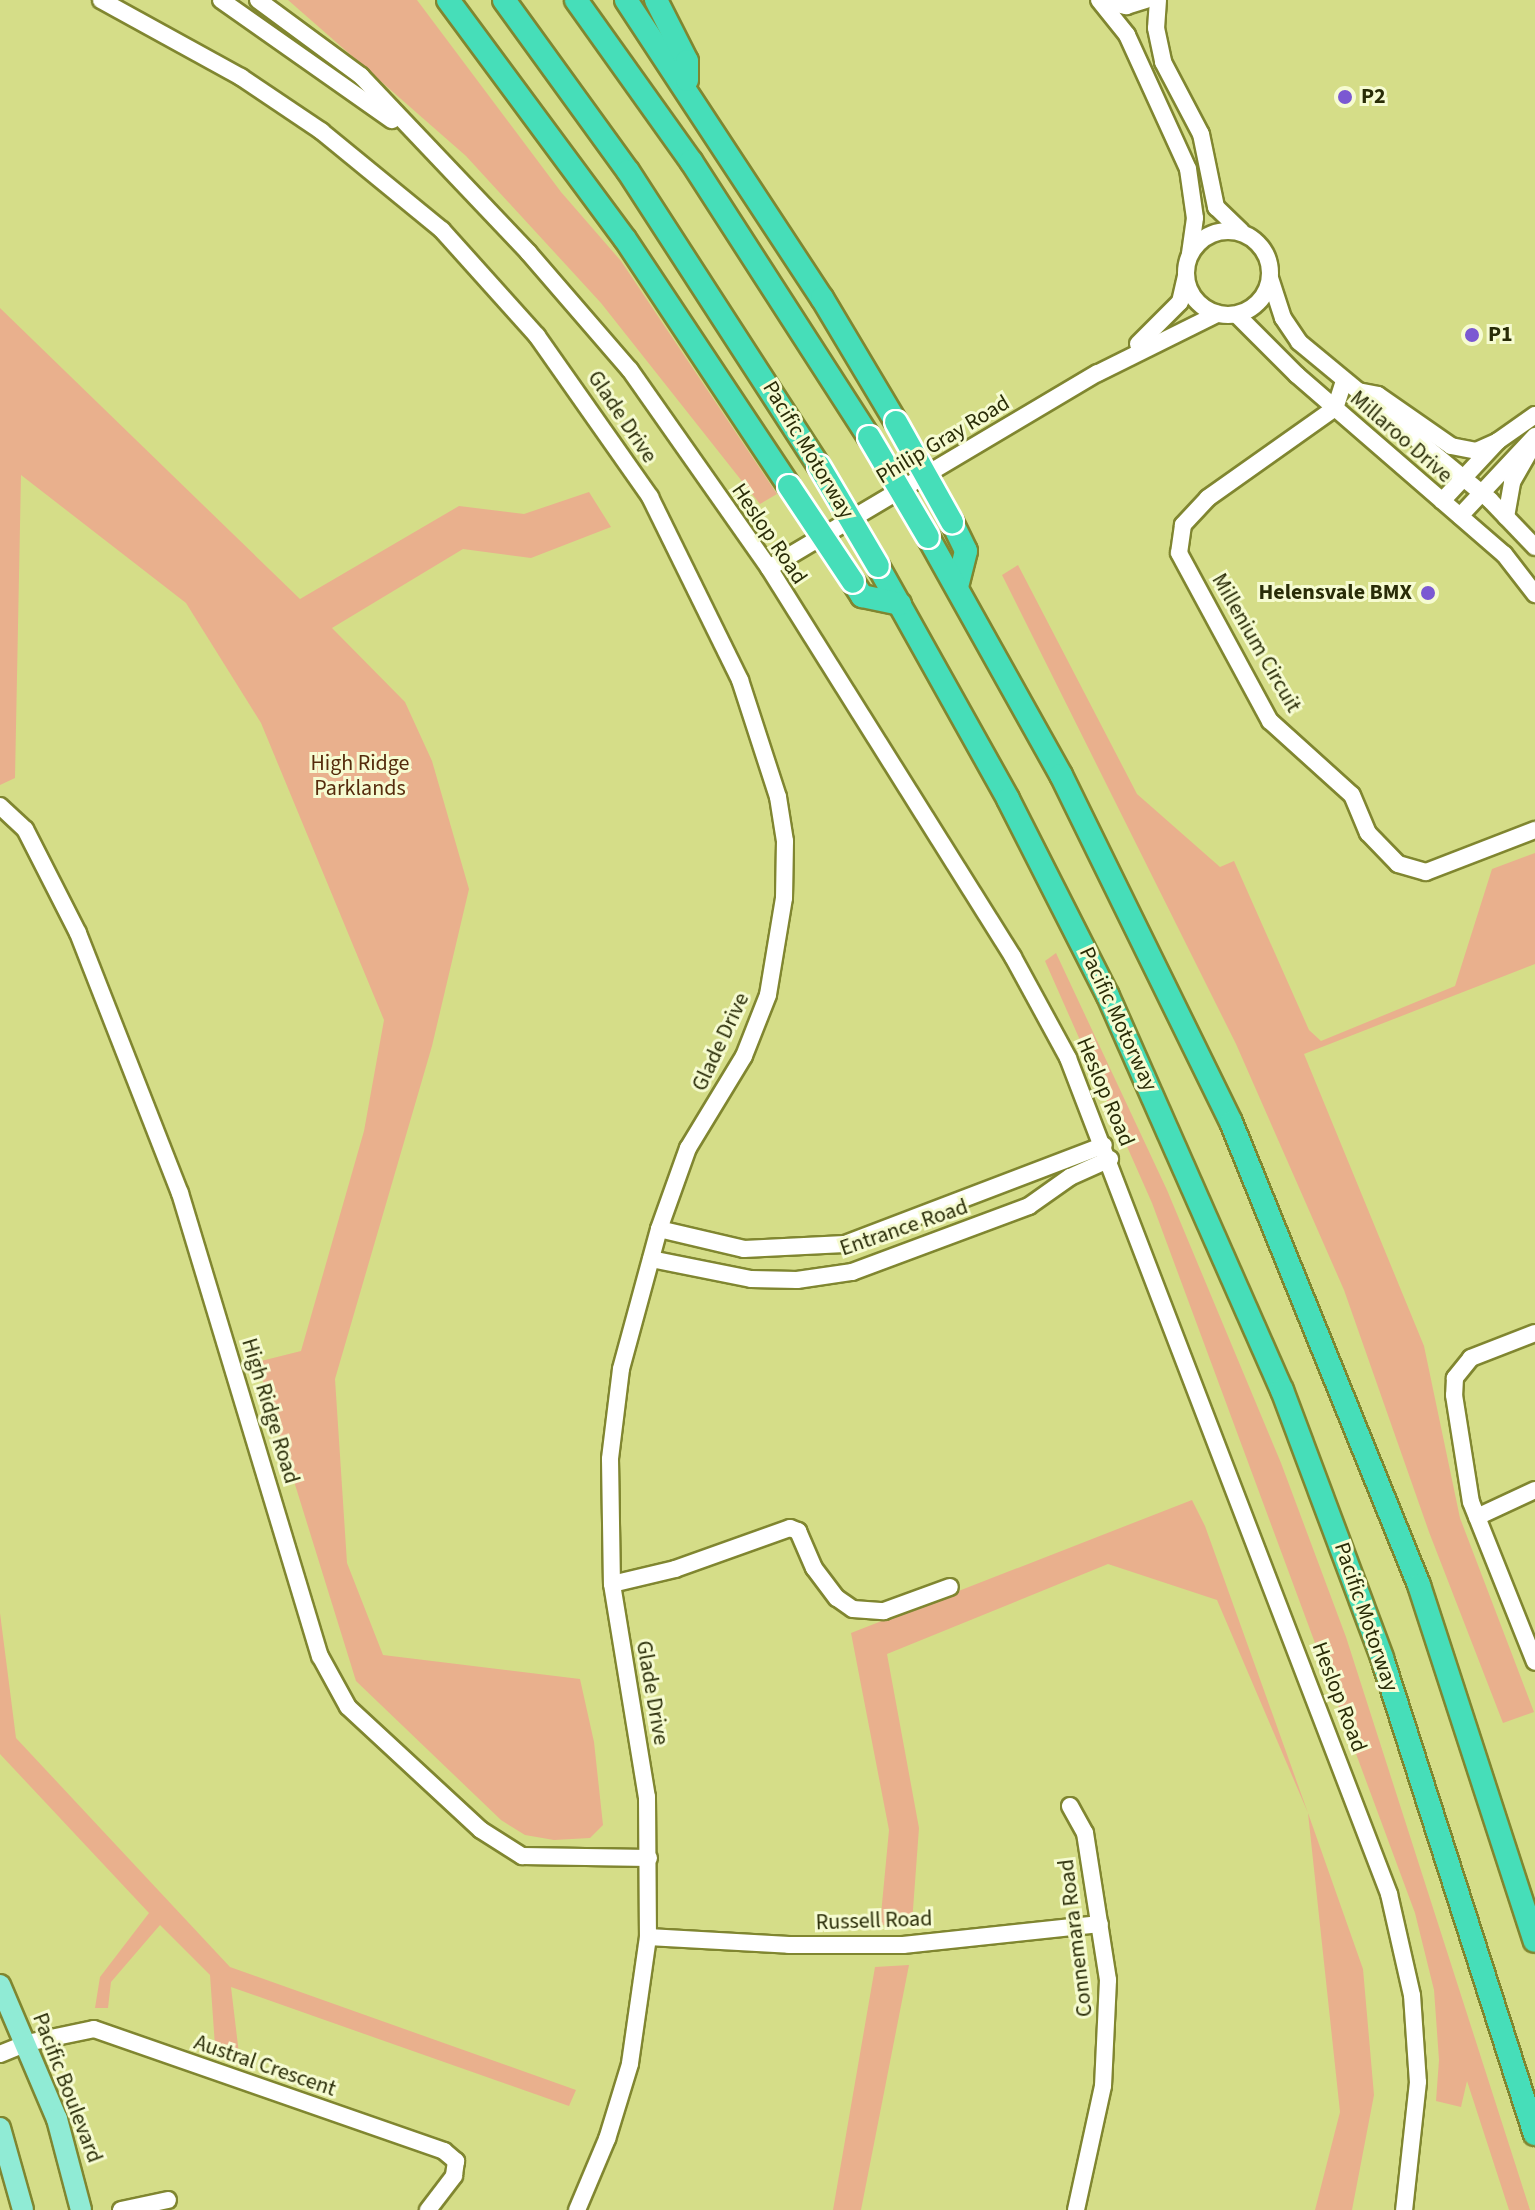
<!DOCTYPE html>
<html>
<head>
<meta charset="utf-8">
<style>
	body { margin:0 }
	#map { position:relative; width:1535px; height:2210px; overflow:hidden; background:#d5dd88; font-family:"Source Sans 3",sans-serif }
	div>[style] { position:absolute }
	.green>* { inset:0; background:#e9b08d }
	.roads { filter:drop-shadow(2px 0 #808630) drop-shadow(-2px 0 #808630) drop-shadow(0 2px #808630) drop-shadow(0 -2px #808630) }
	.minor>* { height:16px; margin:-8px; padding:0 8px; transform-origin:8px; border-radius:8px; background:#fff }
	.minor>.ring { margin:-8px; padding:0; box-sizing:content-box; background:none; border:16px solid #fff; border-radius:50% }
	.major>* { height:20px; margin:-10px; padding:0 10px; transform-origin:10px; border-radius:10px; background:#90ebd5 }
	.highway>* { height:22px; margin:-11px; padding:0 11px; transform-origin:11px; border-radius:11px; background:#46deb9 }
	.bridges { filter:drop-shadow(2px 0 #fff) drop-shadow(-2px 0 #fff) drop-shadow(0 2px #fff) drop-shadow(0 -2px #fff) }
	.highway-bridge>* { height:22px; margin:-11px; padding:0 11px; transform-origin:11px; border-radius:11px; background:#46deb9 }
	.dots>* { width:22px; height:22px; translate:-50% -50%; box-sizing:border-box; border:4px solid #f6fbd1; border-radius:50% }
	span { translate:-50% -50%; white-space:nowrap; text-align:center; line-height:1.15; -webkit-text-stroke:6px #f6fbd1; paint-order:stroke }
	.poi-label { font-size:22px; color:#292c07; font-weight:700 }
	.left { translate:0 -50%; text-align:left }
	.right { translate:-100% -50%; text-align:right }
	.street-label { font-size:22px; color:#292c07 }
	.park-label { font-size:22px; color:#552b0c }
</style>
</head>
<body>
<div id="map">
	<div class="green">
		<div style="clip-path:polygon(288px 0,417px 0,561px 192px,621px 261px,777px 494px,760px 504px,601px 303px,466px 156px)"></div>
		<div style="clip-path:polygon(0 308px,300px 599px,459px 506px,524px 514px,589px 492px,611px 527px,531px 558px,463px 549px,332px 628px,405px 702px,432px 761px,469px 889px,432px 1046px,335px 1379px,347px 1563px,383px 1655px,580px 1679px,594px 1742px,603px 1825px,590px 1838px,554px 1840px,525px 1835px,501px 1820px,356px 1681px,257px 1362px,301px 1351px,364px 1131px,384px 1020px,261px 723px,186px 603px,21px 475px,15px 778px,0 785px)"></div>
		<div style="clip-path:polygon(1018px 565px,1137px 794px,1220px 867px,1234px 861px,1309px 1030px,1321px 1041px,1455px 986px,1492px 869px,1535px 853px,1535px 964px,1304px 1054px,1424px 1346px,1460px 1518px,1534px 1712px,1503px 1723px,1429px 1532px,1344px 1290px,1236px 1044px,1002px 575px)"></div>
		<div style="clip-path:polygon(1056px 953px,1167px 1190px,1281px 1463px,1346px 1637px,1530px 2210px,1509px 2210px,1467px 2081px,1461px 2107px,1436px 2101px,1439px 2060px,1434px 1990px,1415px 1913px,1152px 1203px,1045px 961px)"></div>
		<div style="clip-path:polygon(1192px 1500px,1205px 1526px,1308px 1813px,1363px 1969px,1374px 2095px,1352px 2210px,1315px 2210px,1340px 2112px,1308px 1813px,1217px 1600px,1108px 1564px,887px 1654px,919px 1828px,912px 1923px,880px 1925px,889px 1830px,851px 1633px)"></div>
		<div style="clip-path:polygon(0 1613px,16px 1738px,230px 1967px,576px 2090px,569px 2106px,231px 1987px,239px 2054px,215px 2046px,210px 1975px,160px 1925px,111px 1982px,108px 2008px,95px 2008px,100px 1977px,149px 1913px,0 1754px)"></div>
		<div style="clip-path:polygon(909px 1965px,861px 2210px,833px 2210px,875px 1967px)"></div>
	</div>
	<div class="roads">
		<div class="minor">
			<div style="left:101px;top:0;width:160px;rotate:28.8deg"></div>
			<div style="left:241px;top:77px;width:97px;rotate:34deg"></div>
			<div style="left:321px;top:131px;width:156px;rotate:39.3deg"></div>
			<div style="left:442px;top:230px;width:142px;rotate:48.1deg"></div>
			<div style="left:537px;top:336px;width:197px;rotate:54.9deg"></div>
			<div style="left:650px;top:497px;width:204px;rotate:63.8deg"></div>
			<div style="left:740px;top:680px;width:123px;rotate:72deg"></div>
			<div style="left:778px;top:797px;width:45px;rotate:81deg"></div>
			<div style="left:785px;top:841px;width:57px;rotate:91deg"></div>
			<div style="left:784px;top:898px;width:98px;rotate:99.4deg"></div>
			<div style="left:768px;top:995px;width:66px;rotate:111.5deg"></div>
			<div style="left:744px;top:1056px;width:108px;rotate:121.3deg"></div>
			<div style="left:688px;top:1148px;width:86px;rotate:109.7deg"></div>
			<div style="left:659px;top:1229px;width:145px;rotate:105.2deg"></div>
			<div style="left:621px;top:1369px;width:91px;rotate:97deg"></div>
			<div style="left:610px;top:1459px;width:125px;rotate:89.1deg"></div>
			<div style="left:612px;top:1584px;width:216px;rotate:80.7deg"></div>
			<div style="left:647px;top:1797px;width:140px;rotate:89.6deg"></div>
			<div style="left:648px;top:1937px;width:128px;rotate:98.1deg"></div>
			<div style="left:630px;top:2064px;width:78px;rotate:107deg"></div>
			<div style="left:607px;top:2139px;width:77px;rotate:112.9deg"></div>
			<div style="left:221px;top:0;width:209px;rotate:35.1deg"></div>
			<div style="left:258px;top:0;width:128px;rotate:36.4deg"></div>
			<div style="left:361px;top:76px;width:243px;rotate:46.5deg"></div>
			<div style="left:528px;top:252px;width:156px;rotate:49.2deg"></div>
			<div style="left:630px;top:370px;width:242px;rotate:54.9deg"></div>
			<div style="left:769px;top:568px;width:459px;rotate:57.9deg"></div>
			<div style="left:1013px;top:957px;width:115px;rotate:61.4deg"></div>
			<div style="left:1068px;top:1058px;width:896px;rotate:68.99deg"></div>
			<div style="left:1389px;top:1894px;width:104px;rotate:77.2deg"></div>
			<div style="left:1412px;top:1995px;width:87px;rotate:86.1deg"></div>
			<div style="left:1418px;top:2082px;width:129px;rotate:96.2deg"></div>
			<div style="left:1099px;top:0;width:45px;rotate:51.3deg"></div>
			<div style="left:1127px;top:35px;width:147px;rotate:65.5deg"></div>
			<div style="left:1188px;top:169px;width:49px;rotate:81.9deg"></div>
			<div style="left:1195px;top:218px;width:36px;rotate:98deg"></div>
			<div style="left:1158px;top:0;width:28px;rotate:94deg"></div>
			<div style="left:1156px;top:28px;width:35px;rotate:78deg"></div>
			<div style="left:1163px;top:62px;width:81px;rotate:62.2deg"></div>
			<div style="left:1201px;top:134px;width:75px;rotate:78.4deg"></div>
			<div style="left:1216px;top:207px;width:35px;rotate:44deg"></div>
			<div style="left:1102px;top:1px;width:25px;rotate:12deg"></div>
			<div style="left:1126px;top:6px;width:21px;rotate:-17deg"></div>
			<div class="ring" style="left:1186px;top:231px;width:68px;height:68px"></div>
			<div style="left:1270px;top:278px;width:42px;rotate:72deg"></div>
			<div style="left:1283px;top:318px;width:29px;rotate:56deg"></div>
			<div style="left:1299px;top:342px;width:248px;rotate:39.6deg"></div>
			<div style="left:1490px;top:500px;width:65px;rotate:46.2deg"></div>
			<div style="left:1237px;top:315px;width:85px;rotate:45deg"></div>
			<div style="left:1297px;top:375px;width:274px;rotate:40.9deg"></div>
			<div style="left:1504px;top:554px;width:51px;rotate:52.2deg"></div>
			<div style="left:1138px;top:344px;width:59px;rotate:-45deg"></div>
			<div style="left:1180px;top:302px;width:26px;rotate:-77deg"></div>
			<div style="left:1344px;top:381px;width:28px;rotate:108deg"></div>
			<div style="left:1335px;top:408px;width:156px;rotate:144.7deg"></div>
			<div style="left:1208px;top:498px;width:37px;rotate:133deg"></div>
			<div style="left:1183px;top:525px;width:28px;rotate:98deg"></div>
			<div style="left:1179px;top:553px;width:191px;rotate:61.6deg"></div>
			<div style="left:1270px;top:721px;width:110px;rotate:42.1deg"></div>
			<div style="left:1352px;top:795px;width:41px;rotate:67.2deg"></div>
			<div style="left:1368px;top:833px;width:43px;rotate:45.9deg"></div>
			<div style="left:1398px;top:864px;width:29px;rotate:16deg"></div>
			<div style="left:1426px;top:872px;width:117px;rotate:-21.1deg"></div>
			<div style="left:1358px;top:391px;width:20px;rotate:11deg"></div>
			<div style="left:1378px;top:395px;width:89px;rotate:34.9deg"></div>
			<div style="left:1451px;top:446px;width:25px;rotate:11deg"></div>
			<div style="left:1476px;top:451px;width:24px;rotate:-24deg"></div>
			<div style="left:1442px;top:501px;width:82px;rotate:-47deg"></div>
			<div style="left:1498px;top:441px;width:45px;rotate:-35.1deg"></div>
			<div style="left:1460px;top:516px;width:110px;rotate:-46.8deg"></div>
			<div style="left:1506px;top:517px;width:36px;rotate:-80deg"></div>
			<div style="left:1512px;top:482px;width:46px;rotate:-60.1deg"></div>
			<div style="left:769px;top:568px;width:382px;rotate:-30.7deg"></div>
			<div style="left:1098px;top:373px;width:133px;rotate:-26.4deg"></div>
			<div style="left:0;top:806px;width:34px;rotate:43deg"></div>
			<div style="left:25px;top:829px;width:117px;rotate:63deg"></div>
			<div style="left:78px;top:933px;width:279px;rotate:68.6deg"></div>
			<div style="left:180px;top:1193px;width:484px;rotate:73.2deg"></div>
			<div style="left:320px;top:1656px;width:58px;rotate:61.2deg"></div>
			<div style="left:348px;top:1707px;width:181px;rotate:42.8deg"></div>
			<div style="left:481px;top:1830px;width:49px;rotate:32.4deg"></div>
			<div style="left:522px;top:1856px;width:127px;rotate:0.9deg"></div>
			<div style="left:659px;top:1229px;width:87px;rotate:13.2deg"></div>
			<div style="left:744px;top:1249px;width:101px;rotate:-2.8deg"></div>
			<div style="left:845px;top:1244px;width:277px;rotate:-20.9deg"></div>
			<div style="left:651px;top:1259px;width:102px;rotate:11.3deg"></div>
			<div style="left:751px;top:1279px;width:46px;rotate:1.2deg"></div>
			<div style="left:797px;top:1280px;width:56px;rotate:-8.3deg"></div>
			<div style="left:852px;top:1272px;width:189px;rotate:-20.4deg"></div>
			<div style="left:1029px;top:1206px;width:50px;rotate:-35.3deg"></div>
			<div style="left:1070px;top:1177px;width:44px;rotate:-24.2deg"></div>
			<div style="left:1535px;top:1333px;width:69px;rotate:158.7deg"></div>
			<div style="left:1471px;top:1358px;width:26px;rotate:129deg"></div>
			<div style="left:1455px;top:1378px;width:17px;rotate:93deg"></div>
			<div style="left:1454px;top:1395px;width:108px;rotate:81deg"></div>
			<div style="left:1471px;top:1502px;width:172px;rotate:68.2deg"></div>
			<div style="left:1477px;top:1517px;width:64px;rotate:-25deg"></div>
			<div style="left:612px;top:1584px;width:65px;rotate:-13.4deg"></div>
			<div style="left:675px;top:1569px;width:122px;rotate:-19.6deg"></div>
			<div style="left:790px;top:1528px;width:9px;rotate:21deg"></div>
			<div style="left:798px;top:1531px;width:40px;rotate:66.6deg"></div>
			<div style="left:814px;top:1568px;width:38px;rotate:53deg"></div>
			<div style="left:837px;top:1598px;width:19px;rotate:35deg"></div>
			<div style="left:853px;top:1609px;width:31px;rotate:4deg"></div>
			<div style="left:884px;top:1611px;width:70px;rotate:-20deg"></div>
			<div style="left:1070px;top:1806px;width:31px;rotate:61deg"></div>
			<div style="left:1085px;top:1833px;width:149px;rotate:81.1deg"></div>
			<div style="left:1108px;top:1980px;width:106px;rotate:92.7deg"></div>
			<div style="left:1103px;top:2086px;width:127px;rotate:102.3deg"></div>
			<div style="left:648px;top:1937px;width:141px;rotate:3.2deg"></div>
			<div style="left:789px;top:1945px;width:114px"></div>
			<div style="left:903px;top:1945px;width:198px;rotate:-6.1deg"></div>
			<div style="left:0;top:2054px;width:29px;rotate:-22deg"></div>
			<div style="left:27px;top:2043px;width:68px;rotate:-11.8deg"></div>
			<div style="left:94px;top:2029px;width:371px;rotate:19.2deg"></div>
			<div style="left:444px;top:2151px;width:16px;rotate:40deg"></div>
			<div style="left:456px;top:2161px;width:15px;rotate:98deg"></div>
			<div style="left:454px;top:2176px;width:43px;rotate:127.4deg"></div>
			<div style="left:121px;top:2210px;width:48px;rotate:-12deg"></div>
		</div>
		<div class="major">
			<div style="left:0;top:1985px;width:146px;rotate:67deg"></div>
			<div style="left:57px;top:2119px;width:94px;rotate:75.2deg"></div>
			<div style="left:0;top:2128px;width:85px;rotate:74.3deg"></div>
		</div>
		<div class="highway">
			<div style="left:448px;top:0;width:297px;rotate:53.5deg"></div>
			<div style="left:625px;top:239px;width:296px;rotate:56.4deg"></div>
			<div style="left:504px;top:0;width:211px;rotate:54.1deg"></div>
			<div style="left:628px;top:171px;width:351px;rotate:57.1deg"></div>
			<div style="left:576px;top:0;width:198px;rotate:54.5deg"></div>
			<div style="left:691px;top:161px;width:328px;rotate:57.2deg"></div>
			<div style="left:626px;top:0;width:357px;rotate:56.7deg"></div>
			<div style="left:822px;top:298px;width:144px;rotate:59.2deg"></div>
			<div style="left:656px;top:0;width:68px;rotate:63.1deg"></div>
			<div style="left:687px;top:61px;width:19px;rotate:90deg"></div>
			<div style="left:952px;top:522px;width:32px;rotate:64deg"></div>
			<div style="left:966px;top:551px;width:36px;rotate:104deg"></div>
			<div style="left:928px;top:537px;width:273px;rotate:60.8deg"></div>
			<div style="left:1061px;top:775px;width:386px;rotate:63.9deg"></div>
			<div style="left:1231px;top:1122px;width:500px;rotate:67.9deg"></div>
			<div style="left:1419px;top:1585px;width:374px;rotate:72deg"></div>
			<div style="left:878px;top:566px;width:267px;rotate:60.8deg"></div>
			<div style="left:1008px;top:799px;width:221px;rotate:63.1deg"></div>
			<div style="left:1108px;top:996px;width:431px;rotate:66.2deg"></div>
			<div style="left:1282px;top:1390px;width:286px;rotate:69.5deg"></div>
			<div style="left:1382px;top:1658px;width:500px;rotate:72.2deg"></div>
			<div style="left:853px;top:582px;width:17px;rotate:57deg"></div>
			<div style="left:862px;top:596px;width:39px;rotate:12deg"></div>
		</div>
	</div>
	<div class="bridges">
		<div class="highway-bridge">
			<div style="left:896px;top:422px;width:115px;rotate:60.8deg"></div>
			<div style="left:869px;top:437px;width:116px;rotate:59.5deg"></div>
			<div style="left:819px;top:466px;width:116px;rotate:59.5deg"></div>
			<div style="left:789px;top:486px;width:115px;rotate:56.3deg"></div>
		</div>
	</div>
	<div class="dots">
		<div style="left:1345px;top:97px;background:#7b58d2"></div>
		<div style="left:1472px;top:335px;background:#7b58d2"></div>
		<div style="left:1428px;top:593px;background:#7b58d2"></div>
	</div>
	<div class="poi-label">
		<span class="left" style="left:1361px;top:97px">P2</span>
		<span class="left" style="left:1488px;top:335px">P1</span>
		<span class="right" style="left:1412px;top:593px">Helensvale BMX</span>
	</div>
	<div class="street-label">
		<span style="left:622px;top:417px;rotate:56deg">Glade Drive</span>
		<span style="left:1401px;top:437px;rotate:41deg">Millaroo Drive</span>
		<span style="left:943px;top:440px;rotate:-31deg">Philip Gray Road</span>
		<span style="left:808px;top:450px;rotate:59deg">Pacific Motorway</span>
		<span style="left:769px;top:534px;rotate:56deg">Heslop Road</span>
		<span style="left:1256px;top:643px;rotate:60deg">Millenium Circuit</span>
		<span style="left:1118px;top:1019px;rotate:65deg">Pacific Motorway</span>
		<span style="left:721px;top:1042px;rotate:-65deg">Glade Drive</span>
		<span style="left:1105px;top:1092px;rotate:67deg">Heslop Road</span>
		<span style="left:904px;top:1228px;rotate:-19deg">Entrance Road</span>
		<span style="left:270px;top:1411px;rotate:73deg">High Ridge Road</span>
		<span style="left:1366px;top:1617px;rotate:71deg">Pacific Motorway</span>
		<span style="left:652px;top:1693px;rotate:80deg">Glade Drive</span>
		<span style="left:1339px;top:1697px;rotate:69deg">Heslop Road</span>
		<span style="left:874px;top:1921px;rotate:-2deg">Russell Road</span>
		<span style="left:1076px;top:1938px;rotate:-97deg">Connemara Road</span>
		<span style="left:265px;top:2066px;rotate:19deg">Austral Crescent</span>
		<span style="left:67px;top:2088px;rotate:69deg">Pacific Boulevard</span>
	</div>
	<div class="park-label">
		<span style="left:360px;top:776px">High Ridge<br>Parklands</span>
	</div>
</div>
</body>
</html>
